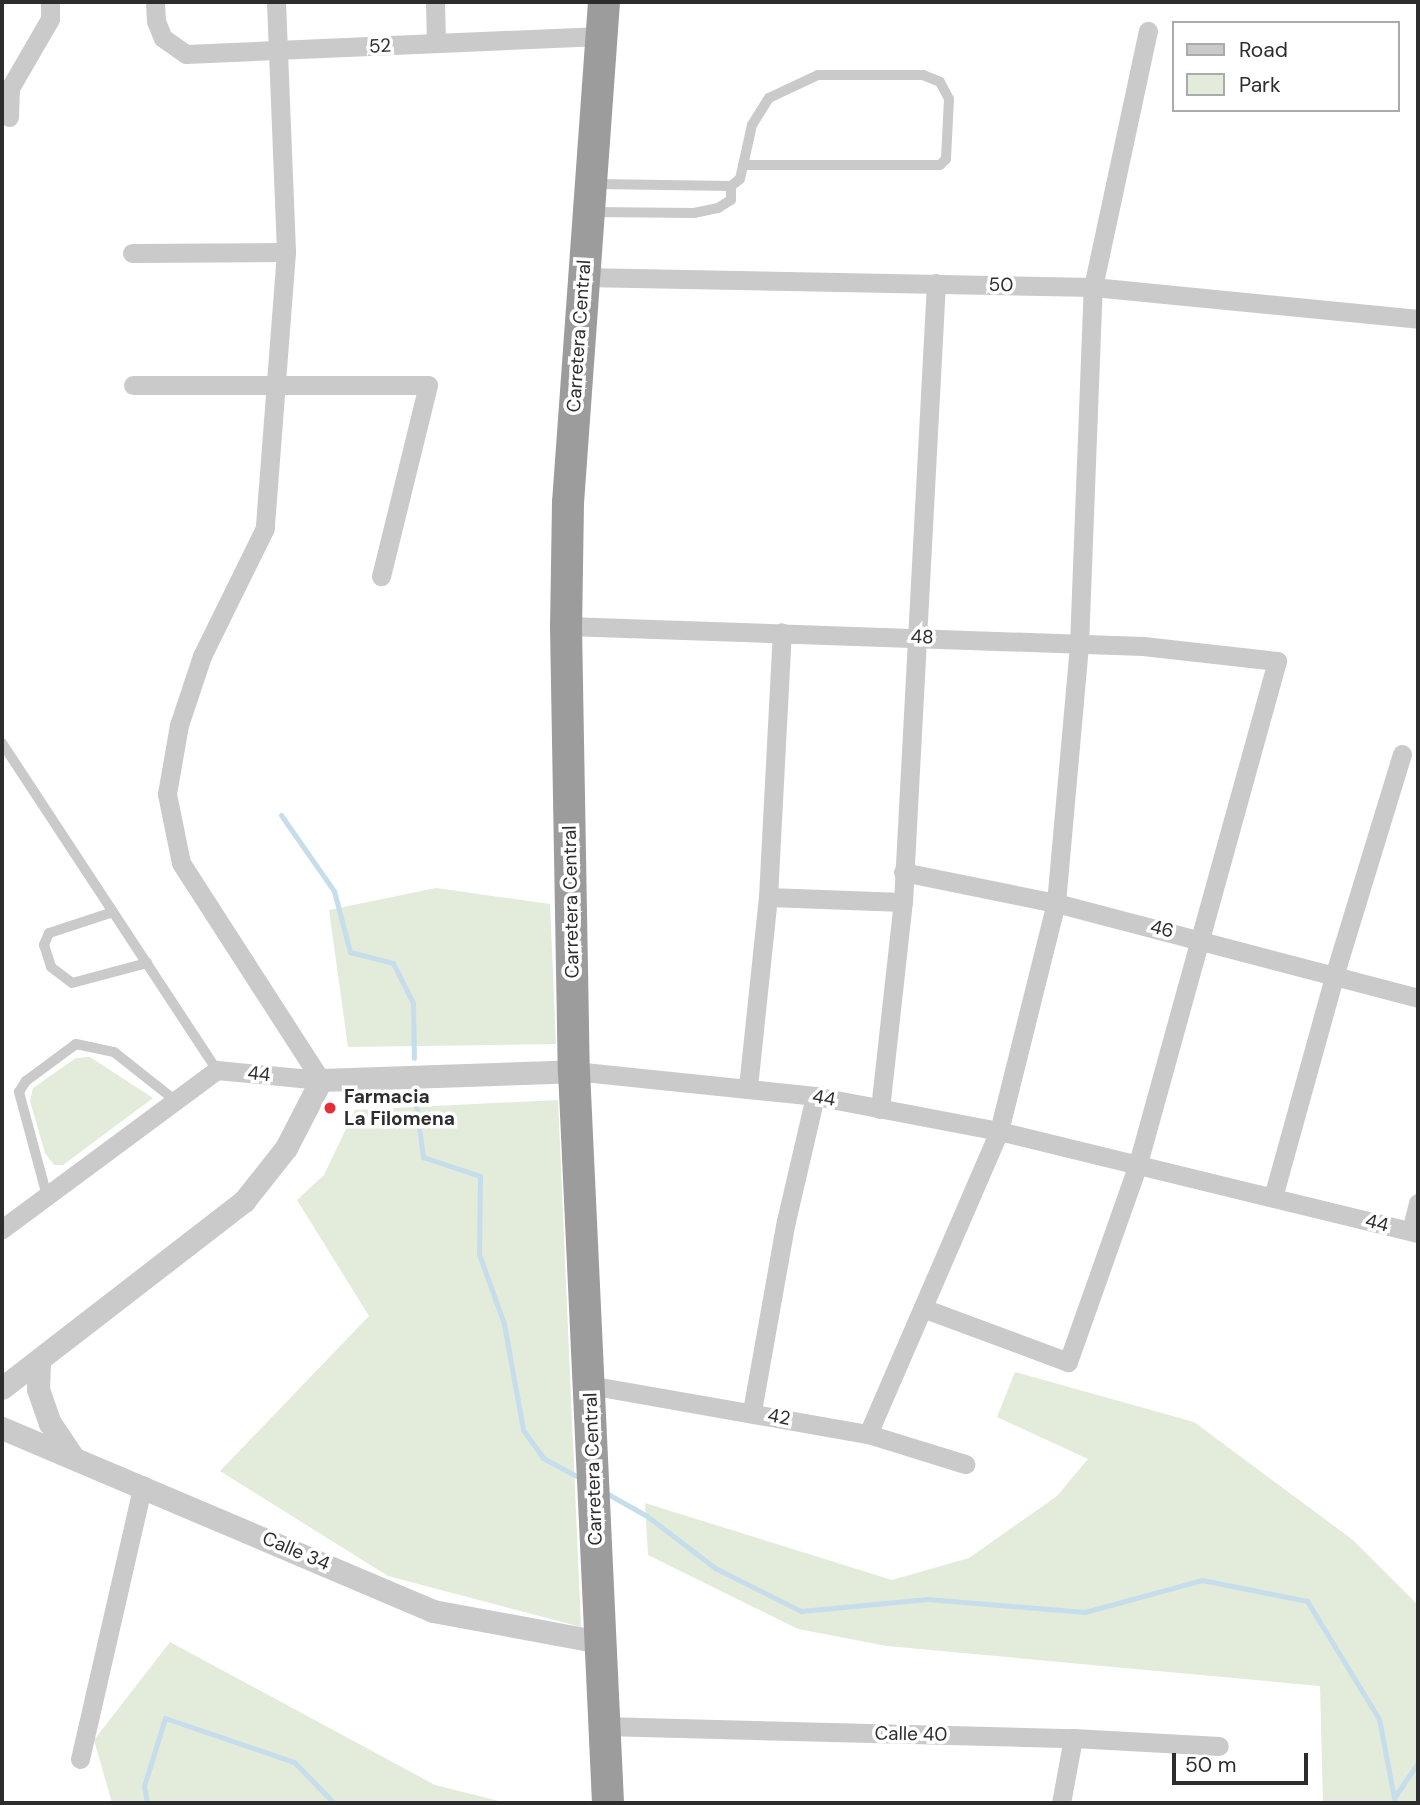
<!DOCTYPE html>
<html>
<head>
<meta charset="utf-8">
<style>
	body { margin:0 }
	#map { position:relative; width:1420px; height:1805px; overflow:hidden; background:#fff; font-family:"DM Sans",sans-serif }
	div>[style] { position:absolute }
	.green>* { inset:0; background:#e3ebdb }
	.stream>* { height:5px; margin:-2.5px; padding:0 2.5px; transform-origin:2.5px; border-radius:2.5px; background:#c6ddeb }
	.service>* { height:10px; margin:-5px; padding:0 5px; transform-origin:5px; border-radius:5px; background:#cacaca }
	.minor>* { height:19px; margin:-9.5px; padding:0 9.5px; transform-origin:9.5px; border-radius:9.5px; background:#cacaca }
	.tertiary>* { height:23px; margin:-11.5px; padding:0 11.5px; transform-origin:11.5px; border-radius:11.5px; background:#cacaca }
	.trunk>* { height:32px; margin:-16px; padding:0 16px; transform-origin:16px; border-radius:16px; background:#9c9c9c }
	.dots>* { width:19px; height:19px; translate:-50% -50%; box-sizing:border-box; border:4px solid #fff; border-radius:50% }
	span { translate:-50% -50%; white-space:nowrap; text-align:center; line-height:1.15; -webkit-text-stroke:7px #fff; paint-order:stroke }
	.street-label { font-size:19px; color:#2d2d2d }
	.poi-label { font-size:19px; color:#2d2d2d; font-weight:700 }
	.left { translate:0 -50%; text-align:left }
	.frame { position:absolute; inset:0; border:4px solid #2d2d2d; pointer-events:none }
	.legend { position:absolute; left:1172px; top:21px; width:228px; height:91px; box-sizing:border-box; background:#fff; border:2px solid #ababab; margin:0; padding:9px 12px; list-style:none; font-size:21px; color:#2d2d2d }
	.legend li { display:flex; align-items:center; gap:14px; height:35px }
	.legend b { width:35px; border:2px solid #ababab }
	.scale { position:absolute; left:1172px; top:1753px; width:136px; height:32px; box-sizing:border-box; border:4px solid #2d2d2d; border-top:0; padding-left:9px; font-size:21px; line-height:24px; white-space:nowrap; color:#2d2d2d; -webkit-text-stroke:5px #fff; paint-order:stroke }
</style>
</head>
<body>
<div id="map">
	<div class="green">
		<div style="clip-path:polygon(436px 888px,550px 904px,556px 1044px,348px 1047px,329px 910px)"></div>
		<div style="clip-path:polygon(90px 1057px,153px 1098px,63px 1165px,54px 1165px,45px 1153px,30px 1101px,33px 1088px,76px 1058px)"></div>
		<div style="clip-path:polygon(558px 1100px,581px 1627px,388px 1576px,220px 1471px,369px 1316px,297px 1200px,324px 1175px,355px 1110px)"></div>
		<div style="clip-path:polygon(1015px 1372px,1194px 1422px,1353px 1540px,1418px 1605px,1418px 1803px,1323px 1803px,1320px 1686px,887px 1646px,798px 1629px,648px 1555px,645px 1503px,892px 1580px,969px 1558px,1057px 1496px,1088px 1459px,997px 1417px)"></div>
		<div style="clip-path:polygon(170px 1642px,435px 1785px,507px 1803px,112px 1803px,94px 1740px)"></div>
	</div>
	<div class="stream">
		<div style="left:281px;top:815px;width:93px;rotate:55.1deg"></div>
		<div style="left:334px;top:891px;width:63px;rotate:75.3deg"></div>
		<div style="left:350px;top:952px;width:44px;rotate:14.3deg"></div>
		<div style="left:393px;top:963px;width:45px;rotate:63.4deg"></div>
		<div style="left:413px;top:1003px;width:55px;rotate:89deg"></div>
		<div style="left:414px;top:1091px;width:67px;rotate:82.2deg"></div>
		<div style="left:423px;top:1157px;width:60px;rotate:18.4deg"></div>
		<div style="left:480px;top:1176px;width:78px;rotate:90.7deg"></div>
		<div style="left:479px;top:1254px;width:74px;rotate:70.3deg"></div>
		<div style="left:504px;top:1324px;width:108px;rotate:79.8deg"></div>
		<div style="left:523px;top:1430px;width:34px;rotate:54deg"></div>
		<div style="left:543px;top:1458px;width:44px;rotate:28.3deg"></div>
		<div style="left:606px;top:1493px;width:47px;rotate:29.3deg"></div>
		<div style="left:647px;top:1516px;width:86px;rotate:37.4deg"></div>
		<div style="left:715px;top:1568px;width:96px;rotate:26.6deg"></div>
		<div style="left:801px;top:1611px;width:127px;rotate:-5.4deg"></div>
		<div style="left:927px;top:1599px;width:159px;rotate:4.7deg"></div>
		<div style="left:1085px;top:1612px;width:121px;rotate:-15.3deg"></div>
		<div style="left:1202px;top:1580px;width:107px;rotate:11.3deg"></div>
		<div style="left:1307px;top:1601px;width:138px;rotate:58.6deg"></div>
		<div style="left:1379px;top:1719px;width:86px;rotate:79.2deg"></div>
		<div style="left:1396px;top:1795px;width:40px;rotate:-56deg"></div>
		<div style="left:147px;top:1803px;width:17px;rotate:-100deg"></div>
		<div style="left:144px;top:1786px;width:71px;rotate:-72.8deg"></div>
		<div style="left:165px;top:1718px;width:136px;rotate:18.8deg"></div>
		<div style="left:294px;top:1762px;width:57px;rotate:45.7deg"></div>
	</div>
	<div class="service">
		<div style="left:597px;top:184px;width:134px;rotate:0.9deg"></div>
		<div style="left:731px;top:186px;width:11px;rotate:-38deg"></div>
		<div style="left:740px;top:179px;width:55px;rotate:-77.5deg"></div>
		<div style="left:752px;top:125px;width:32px;rotate:-58deg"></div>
		<div style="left:769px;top:98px;width:54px;rotate:-25.1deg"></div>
		<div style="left:818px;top:75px;width:105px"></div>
		<div style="left:923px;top:75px;width:18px;rotate:22deg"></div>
		<div style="left:940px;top:82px;width:19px;rotate:62deg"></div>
		<div style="left:949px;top:99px;width:60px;rotate:92.9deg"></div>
		<div style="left:946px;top:159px;width:8px;rotate:135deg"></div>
		<div style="left:940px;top:165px;width:197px;rotate:180deg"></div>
		<div style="left:595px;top:212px;width:99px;rotate:0.6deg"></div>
		<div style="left:694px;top:213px;width:25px;rotate:-12deg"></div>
		<div style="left:718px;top:208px;width:15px;rotate:-32deg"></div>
		<div style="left:731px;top:200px;width:14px;rotate:-90deg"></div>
		<div style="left:2px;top:743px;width:391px;rotate:56.7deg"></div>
		<div style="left:113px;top:912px;width:67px;rotate:161.8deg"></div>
		<div style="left:49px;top:933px;width:13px;rotate:113deg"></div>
		<div style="left:44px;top:945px;width:23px;rotate:72deg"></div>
		<div style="left:51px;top:967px;width:26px;rotate:37deg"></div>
		<div style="left:72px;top:983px;width:78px;rotate:-14.9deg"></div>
		<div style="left:47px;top:1196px;width:108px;rotate:-105.1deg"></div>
		<div style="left:19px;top:1092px;width:13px;rotate:-58deg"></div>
		<div style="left:26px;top:1081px;width:62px;rotate:-36.5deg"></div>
		<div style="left:76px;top:1044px;width:39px;rotate:12deg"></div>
		<div style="left:114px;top:1052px;width:80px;rotate:38.4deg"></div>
	</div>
	<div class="minor">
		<div style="left:155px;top:2px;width:19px;rotate:87deg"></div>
		<div style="left:156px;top:21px;width:18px;rotate:68deg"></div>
		<div style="left:163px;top:38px;width:28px;rotate:35deg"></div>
		<div style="left:186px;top:54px;width:415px;rotate:-2.5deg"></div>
		<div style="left:276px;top:2px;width:250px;rotate:87.7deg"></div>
		<div style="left:286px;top:252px;width:277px;rotate:94.4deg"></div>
		<div style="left:265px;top:528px;width:143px;rotate:116.2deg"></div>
		<div style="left:202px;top:656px;width:73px;rotate:108.4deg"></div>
		<div style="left:179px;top:725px;width:70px;rotate:99.9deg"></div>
		<div style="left:167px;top:794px;width:70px;rotate:78.5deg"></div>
		<div style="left:181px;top:863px;width:258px;rotate:57.2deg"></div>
		<div style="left:435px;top:2px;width:41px;rotate:88.6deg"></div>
		<div style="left:9px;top:117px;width:29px;rotate:-88deg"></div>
		<div style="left:10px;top:88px;width:80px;rotate:-59.9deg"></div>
		<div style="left:50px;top:19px;width:17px;rotate:-90deg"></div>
		<div style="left:132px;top:253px;width:154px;rotate:-0.4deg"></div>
		<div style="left:582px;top:277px;width:511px;rotate:1.12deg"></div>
		<div style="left:1093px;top:287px;width:327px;rotate:5.6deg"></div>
		<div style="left:133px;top:385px;width:295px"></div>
		<div style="left:428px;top:385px;width:197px;rotate:103.8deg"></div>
		<div style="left:566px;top:626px;width:577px;rotate:1.99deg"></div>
		<div style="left:1143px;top:646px;width:135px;rotate:6.4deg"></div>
		<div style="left:1277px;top:661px;width:525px;rotate:105.47deg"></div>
		<div style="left:1137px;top:1167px;width:207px;rotate:109.5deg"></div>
		<div style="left:1068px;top:1362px;width:155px;rotate:-159.6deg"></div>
		<div style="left:903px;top:872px;width:156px;rotate:11.5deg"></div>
		<div style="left:1056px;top:903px;width:374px;rotate:14.7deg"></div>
		<div style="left:768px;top:897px;width:135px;rotate:2.1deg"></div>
		<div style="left:574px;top:1071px;width:242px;rotate:5.9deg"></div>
		<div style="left:815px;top:1096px;width:187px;rotate:10.8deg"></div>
		<div style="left:999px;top:1131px;width:431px;rotate:13.7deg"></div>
		<div style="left:748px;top:1087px;width:191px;rotate:-84deg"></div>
		<div style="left:768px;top:897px;width:265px;rotate:-87deg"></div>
		<div style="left:880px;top:1109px;width:208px;rotate:-83.7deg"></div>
		<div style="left:903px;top:902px;width:620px;rotate:-86.95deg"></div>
		<div style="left:1273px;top:1197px;width:232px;rotate:-74.5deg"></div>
		<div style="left:1335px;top:973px;width:229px;rotate:-73deg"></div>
		<div style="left:2px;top:1229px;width:267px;rotate:-36.5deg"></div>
		<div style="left:217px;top:1070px;width:104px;rotate:5.5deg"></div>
		<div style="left:1411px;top:1231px;width:29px;rotate:-76deg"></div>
		<div style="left:589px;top:1385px;width:283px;rotate:10deg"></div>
		<div style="left:868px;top:1434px;width:102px;rotate:17.2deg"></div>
		<div style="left:752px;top:1411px;width:193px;rotate:-79.9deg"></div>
		<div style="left:786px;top:1221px;width:128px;rotate:-76.9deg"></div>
		<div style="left:868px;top:1434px;width:330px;rotate:-66.6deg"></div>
		<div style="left:999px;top:1131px;width:235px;rotate:-76deg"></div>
		<div style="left:1056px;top:903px;width:259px;rotate:-84.9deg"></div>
		<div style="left:1079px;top:645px;width:358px;rotate:-87.8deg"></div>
		<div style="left:1093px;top:287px;width:262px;rotate:-77.9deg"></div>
		<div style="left:603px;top:1726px;width:470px;rotate:1.5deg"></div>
		<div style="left:1073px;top:1738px;width:146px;rotate:3.1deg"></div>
		<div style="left:80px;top:1759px;width:281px;rotate:-77.1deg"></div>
		<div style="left:1061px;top:1803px;width:66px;rotate:-79.5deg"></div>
	</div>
	<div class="tertiary">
		<div style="left:39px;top:1362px;width:27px;rotate:92deg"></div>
		<div style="left:38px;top:1389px;width:36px;rotate:71deg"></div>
		<div style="left:50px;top:1423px;width:37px;rotate:56deg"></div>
		<div style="left:2px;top:1388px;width:306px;rotate:-37.7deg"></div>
		<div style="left:244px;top:1201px;width:68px;rotate:-51.6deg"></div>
		<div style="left:286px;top:1148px;width:76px;rotate:-62.8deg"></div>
		<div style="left:321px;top:1080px;width:253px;rotate:-2deg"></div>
		<div style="left:2px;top:1428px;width:468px;rotate:23deg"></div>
		<div style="left:433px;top:1611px;width:170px;rotate:10.5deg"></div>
	</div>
	<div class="trunk">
		<div style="left:604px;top:2px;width:502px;rotate:94.11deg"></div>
		<div style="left:568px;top:503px;width:123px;rotate:90.9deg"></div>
		<div style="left:566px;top:626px;width:445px;rotate:89deg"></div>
		<div style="left:574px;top:1071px;width:733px;rotate:87.34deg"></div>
	</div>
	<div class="dots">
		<div style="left:330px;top:1108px;background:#e52e3b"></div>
	</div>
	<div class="street-label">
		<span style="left:380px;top:46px;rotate:-3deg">52</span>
		<span style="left:1001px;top:285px;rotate:1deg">50</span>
		<span style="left:579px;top:336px;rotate:-86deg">Carretera Central</span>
		<span style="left:922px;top:637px;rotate:3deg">48</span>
		<span style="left:571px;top:902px;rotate:-91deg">Carretera Central</span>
		<span style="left:1162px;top:929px;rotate:14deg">46</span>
		<span style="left:259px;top:1074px;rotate:6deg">44</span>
		<span style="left:824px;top:1098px;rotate:10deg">44</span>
		<span style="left:1377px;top:1223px;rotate:14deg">44</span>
		<span style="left:779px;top:1417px;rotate:11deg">42</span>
		<span style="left:593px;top:1469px;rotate:-92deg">Carretera Central</span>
		<span style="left:296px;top:1551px;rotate:23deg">Calle 34</span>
		<span style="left:911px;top:1734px;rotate:1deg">Calle 40</span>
	</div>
	<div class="poi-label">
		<span class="left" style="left:344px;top:1108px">Farmacia<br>La Filomena</span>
	</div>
	<div class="frame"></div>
	<ul class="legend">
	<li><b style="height:9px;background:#cacaca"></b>Road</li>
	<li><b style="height:19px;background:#e3ebdb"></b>Park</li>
	</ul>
	<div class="scale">50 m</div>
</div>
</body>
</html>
